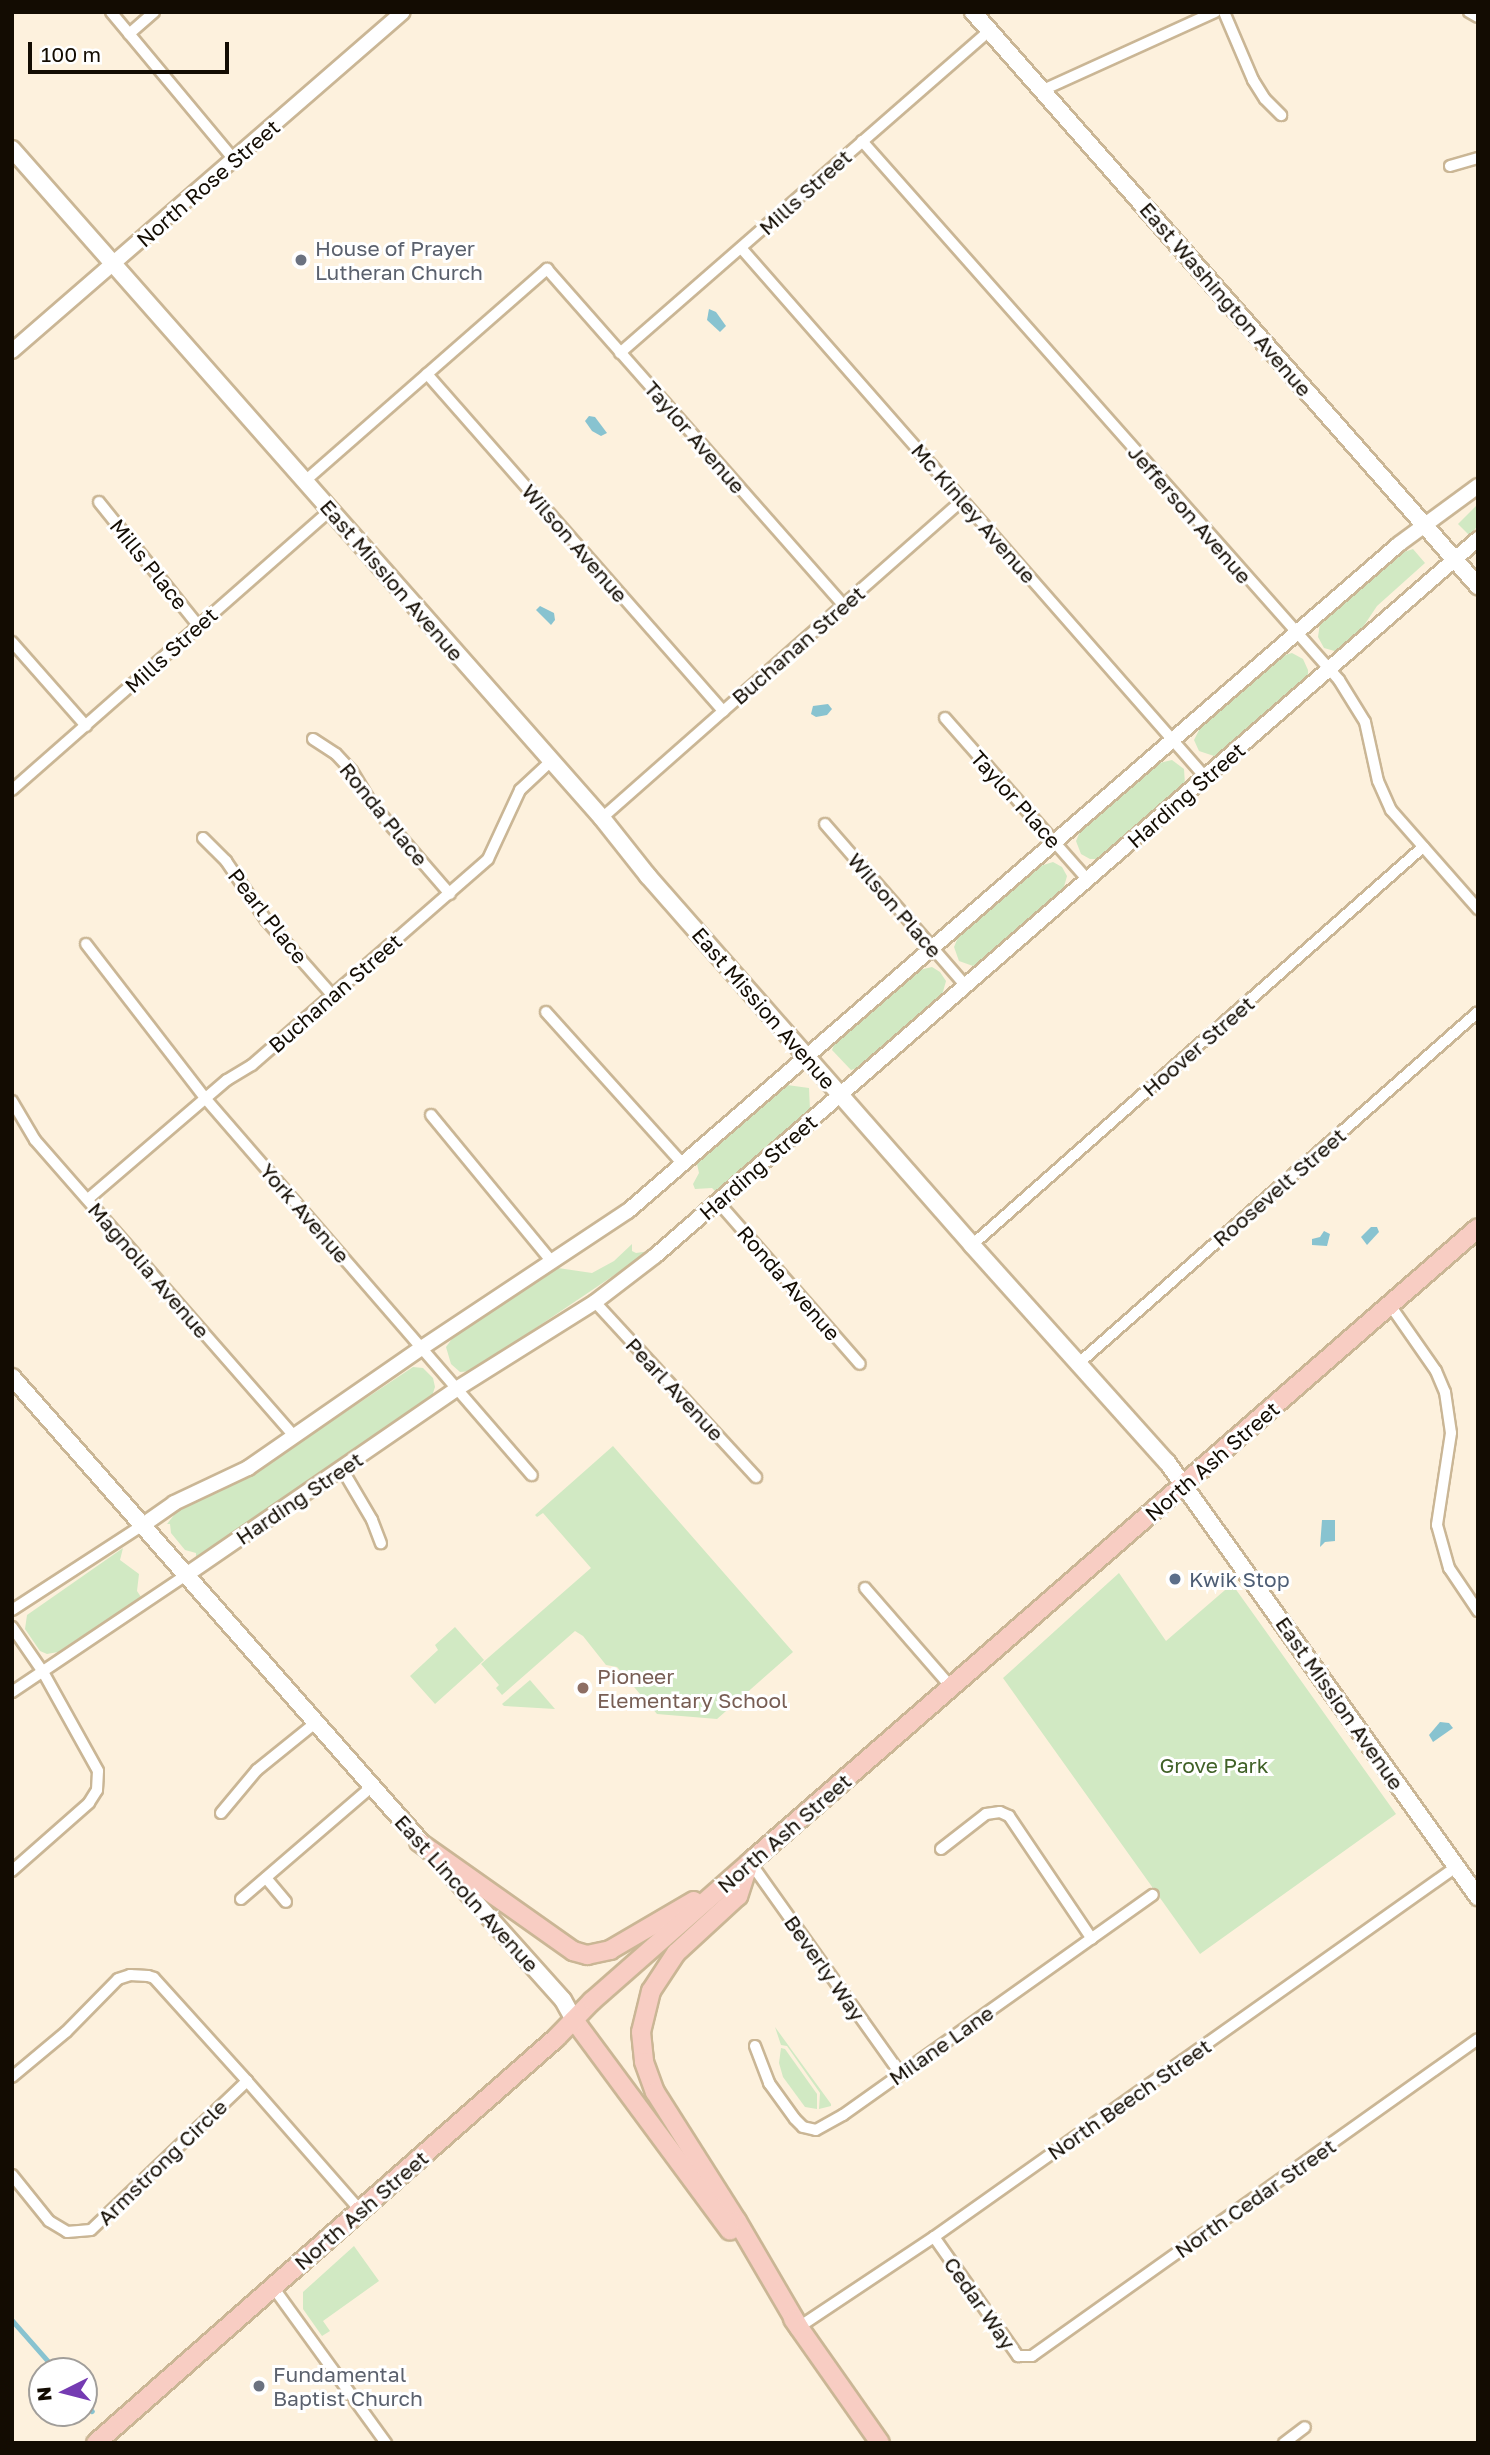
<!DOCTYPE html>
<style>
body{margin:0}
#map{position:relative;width:1490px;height:2455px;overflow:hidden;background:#fdf1dd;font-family:"Golos Text",sans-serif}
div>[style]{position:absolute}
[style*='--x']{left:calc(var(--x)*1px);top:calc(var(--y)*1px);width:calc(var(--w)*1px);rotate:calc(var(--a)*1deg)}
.green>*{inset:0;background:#d1e9c3}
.water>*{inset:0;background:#88c3d0}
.stream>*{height:4.5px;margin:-2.25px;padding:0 2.25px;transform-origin:2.25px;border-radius:2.25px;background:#88c3d0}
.roads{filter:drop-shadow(2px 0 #cab695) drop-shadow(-2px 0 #cab695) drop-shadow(0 2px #cab695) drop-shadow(0 -2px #cab695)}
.minor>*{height:10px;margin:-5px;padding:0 5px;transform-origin:5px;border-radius:5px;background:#fff}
.tertiary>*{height:14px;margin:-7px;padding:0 7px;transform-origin:7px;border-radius:7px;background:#fff}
.secondary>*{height:16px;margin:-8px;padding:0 8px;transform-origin:8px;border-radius:8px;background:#fff}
.primary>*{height:18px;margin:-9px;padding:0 9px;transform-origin:9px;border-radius:9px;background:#f8cdc3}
.dots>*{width:19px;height:19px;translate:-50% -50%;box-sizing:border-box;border:4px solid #fff;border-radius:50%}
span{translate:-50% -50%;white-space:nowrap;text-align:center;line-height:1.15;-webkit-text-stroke:6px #fff;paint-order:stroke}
.street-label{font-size:21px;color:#130c02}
.worship-label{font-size:21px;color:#5b616d}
.left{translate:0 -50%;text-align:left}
.service-label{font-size:21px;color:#4e5e75}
.education-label{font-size:21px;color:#785e54}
.park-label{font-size:21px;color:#406127}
.frame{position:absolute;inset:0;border:14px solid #130c02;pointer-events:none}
.north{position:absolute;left:28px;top:2357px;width:70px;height:70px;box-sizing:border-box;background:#fff;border:2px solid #a19e9a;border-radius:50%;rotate:264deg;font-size:19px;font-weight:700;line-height:28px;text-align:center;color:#130c02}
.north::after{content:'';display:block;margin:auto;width:24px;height:32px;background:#753bb2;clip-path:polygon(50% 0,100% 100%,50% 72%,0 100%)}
.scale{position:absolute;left:28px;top:42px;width:201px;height:32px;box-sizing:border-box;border:4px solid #130c02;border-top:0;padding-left:9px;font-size:21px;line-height:24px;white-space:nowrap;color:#130c02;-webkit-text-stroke:5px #fff;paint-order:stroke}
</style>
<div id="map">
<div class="green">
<i style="clip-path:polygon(1478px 504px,1478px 526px,1469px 535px,1458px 524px)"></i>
<i style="clip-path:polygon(1413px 549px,1425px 563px,1377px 606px,1357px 636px,1338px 652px,1324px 648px,1318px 637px,1320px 623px,1401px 553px)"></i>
<i style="clip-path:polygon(1292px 653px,1303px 659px,1308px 670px,1308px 679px,1217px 757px,1199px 751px,1194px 740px,1202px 724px,1278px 657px)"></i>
<i style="clip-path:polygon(1172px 760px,1184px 769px,1185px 785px,1100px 859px,1090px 859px,1081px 854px,1076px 841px,1082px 827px,1155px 764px)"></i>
<i style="clip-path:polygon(1053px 862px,1062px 867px,1067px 876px,1062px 894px,983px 962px,973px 966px,959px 961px,954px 947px,960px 933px,1037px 867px)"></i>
<i style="clip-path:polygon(932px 967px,940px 972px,946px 981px,941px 999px,861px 1067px,851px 1070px,832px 1050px,835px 1042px,915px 971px)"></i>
<i style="clip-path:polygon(787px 1085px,809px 1088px,810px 1110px,716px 1192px,712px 1188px,695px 1189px,693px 1184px,699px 1173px,697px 1164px)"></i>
<i style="clip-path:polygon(632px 1244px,632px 1251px,636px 1253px,650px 1251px,472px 1371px,460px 1372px,451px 1364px,446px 1347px,454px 1336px,558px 1268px,592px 1273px,614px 1261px)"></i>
<i style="clip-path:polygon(413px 1367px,423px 1368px,433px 1378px,435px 1387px,431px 1399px,206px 1553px,196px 1557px,196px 1553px,185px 1550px,171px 1533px,170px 1524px,167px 1524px,178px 1510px,252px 1474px)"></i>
<i style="clip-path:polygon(613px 1446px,793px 1652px,717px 1719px,657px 1714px,617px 1667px,606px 1665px,583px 1636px,575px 1631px,502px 1695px,496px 1688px,499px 1685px,481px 1664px,591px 1568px,543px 1513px,537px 1517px,535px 1515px)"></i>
<i style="clip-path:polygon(123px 1548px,120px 1560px,139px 1574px,137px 1591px,141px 1597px,58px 1652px,47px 1654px,40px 1651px,25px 1629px,27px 1615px)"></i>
<i style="clip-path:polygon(1119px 1573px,1166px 1641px,1232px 1584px,1396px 1814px,1200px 1954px,1003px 1678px)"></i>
<i style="clip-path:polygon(455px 1627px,484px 1660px,435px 1704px,410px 1676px,438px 1650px,435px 1645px)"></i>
<i style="clip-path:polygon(530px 1680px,555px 1709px,504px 1706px,502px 1704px)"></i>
<i style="clip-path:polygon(775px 2027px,831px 2104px,831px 2106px,819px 2109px,820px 2093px,787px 2046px,781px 2045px)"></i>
<i style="clip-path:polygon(781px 2048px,785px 2049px,817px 2094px,817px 2109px,805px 2107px,783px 2077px,779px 2063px)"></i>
<i style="clip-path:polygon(354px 2246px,379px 2281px,323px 2321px,330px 2331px,322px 2336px,303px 2309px,303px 2292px)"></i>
</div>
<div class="water">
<i style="clip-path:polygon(709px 309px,716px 312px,726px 326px,720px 332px,707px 320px)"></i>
<i style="clip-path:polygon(589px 416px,595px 417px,607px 433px,601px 436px,592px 431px,585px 421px)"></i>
<i style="clip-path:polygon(540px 606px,554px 613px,555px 620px,551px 625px,536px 610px)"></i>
<i style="clip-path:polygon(828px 704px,832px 709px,827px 715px,816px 717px,811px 714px,813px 706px)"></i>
<i style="clip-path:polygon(1371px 1227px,1377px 1227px,1379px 1232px,1367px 1245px,1361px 1237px)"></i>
<i style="clip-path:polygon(1324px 1231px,1330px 1234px,1327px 1246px,1312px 1245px,1312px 1239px,1320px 1237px)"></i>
<i style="clip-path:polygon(1322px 1520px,1335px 1520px,1335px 1541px,1325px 1542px,1320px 1547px)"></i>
<i style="clip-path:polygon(1440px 1722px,1449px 1723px,1453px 1728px,1433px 1742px,1429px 1735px)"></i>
</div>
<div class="stream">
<i style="--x:12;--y:2320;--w:68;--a:48.6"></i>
<i style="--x:84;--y:2402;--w:12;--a:48"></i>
</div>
<div class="roads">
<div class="minor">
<i style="--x:111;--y:12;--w:194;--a:50.2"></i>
<i style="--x:1224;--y:12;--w:74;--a:66.9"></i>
<i style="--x:1253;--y:80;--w:22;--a:58"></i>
<i style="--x:1265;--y:99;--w:23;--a:45"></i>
<i style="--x:1469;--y:12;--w:10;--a:29"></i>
<i style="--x:129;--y:34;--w:33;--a:-41"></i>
<i style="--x:1043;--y:90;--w:189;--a:-24.4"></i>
<i style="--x:862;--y:141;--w:720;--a:48.49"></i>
<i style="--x:1339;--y:680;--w:49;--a:58.2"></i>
<i style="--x:1365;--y:722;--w:60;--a:77.6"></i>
<i style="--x:1378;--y:781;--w:32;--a:66"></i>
<i style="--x:1391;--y:810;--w:132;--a:48.7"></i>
<i style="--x:1450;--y:166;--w:29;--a:-16"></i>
<i style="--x:742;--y:249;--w:704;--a:48.75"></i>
<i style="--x:620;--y:353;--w:490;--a:-41.1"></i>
<i style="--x:427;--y:374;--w:449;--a:48.7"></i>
<i style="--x:305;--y:481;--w:322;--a:-41.2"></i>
<i style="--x:547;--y:269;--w:448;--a:48.6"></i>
<i style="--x:99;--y:502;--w:158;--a:51.2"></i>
<i style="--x:12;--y:642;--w:112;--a:48.6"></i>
<i style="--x:945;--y:718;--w:216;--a:48.6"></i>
<i style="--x:313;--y:739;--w:27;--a:33"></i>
<i style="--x:336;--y:754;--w:23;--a:47"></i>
<i style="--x:352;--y:771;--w:39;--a:59"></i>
<i style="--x:372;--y:804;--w:119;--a:49.1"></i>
<i style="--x:12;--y:790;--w:424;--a:-41.3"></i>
<i style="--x:602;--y:818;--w:481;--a:-41.4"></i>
<i style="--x:825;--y:824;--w:215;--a:49"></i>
<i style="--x:203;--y:838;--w:33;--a:45"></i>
<i style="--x:226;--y:861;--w:71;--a:55.9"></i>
<i style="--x:266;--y:920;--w:101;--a:48.6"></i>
<i style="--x:86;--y:944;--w:195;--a:52.3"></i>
<i style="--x:205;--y:1098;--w:499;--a:49.1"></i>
<i style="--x:546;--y:1012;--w:206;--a:48"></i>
<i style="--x:12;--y:1101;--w:45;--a:59.5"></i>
<i style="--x:35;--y:1140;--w:392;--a:48.8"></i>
<i style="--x:431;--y:1115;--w:190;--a:50.5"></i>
<i style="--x:88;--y:1199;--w:183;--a:-40.6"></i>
<i style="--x:227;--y:1080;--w:29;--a:-31"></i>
<i style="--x:252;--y:1065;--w:313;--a:-41.1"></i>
<i style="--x:488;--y:859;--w:76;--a:-65.1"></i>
<i style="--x:520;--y:790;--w:42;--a:-43.1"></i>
<i style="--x:718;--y:1202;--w:215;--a:48.8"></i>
<i style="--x:972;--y:1245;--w:602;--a:-41.43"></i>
<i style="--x:595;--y:1302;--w:238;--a:47.4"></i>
<i style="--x:1390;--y:1305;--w:80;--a:55.1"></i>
<i style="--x:1436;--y:1371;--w:23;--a:67"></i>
<i style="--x:1445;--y:1392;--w:41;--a:81.7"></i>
<i style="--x:1451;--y:1433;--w:93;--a:98.7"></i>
<i style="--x:1437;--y:1525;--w:45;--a:74.4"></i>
<i style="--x:1449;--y:1568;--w:52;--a:56"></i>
<i style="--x:1079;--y:1363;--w:531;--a:-41.34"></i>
<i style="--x:342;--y:1469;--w:59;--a:59.5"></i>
<i style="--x:372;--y:1520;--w:25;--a:69"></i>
<i style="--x:865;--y:1588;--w:131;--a:49"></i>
<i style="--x:12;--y:1610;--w:156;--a:-33"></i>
<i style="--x:12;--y:1627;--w:55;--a:55.4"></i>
<i style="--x:43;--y:1672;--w:113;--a:60.9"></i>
<i style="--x:98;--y:1771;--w:19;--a:93"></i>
<i style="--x:97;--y:1790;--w:15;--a:122"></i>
<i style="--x:89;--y:1803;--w:103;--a:138.6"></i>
<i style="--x:12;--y:1692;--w:210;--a:-33.9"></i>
<i style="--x:221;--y:1813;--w:56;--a:-50.1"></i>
<i style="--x:257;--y:1770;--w:73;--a:-38.9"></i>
<i style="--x:941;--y:1849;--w:57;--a:-37.9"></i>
<i style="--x:986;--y:1814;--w:14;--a:-8"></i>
<i style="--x:1000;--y:1812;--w:10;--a:24"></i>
<i style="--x:1009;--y:1816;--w:148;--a:56"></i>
<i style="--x:750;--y:1862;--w:259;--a:54.6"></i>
<i style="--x:266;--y:1878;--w:31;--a:50"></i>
<i style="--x:241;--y:1899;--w:172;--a:-40.7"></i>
<i style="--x:755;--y:2046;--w:40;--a:69"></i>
<i style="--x:769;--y:2083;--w:44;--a:54.2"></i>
<i style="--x:795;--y:2119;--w:11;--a:45"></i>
<i style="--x:803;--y:2127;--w:13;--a:13"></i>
<i style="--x:816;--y:2130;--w:31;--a:-29"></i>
<i style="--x:843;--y:2115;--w:380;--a:-35.4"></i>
<i style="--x:12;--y:2077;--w:70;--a:-39.8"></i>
<i style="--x:66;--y:2032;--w:74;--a:-45.5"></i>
<i style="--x:118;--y:1979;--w:13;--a:-18"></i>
<i style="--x:130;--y:1975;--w:18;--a:3"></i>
<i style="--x:148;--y:1976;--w:6;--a:18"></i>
<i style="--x:154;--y:1978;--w:139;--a:47.9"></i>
<i style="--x:247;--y:2081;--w:171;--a:48.8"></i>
<i style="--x:12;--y:2175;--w:59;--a:51.2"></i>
<i style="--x:49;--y:2221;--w:21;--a:31"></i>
<i style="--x:67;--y:2232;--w:24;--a:-5"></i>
<i style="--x:91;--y:2230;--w:216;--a:-43.7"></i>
<i style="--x:934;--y:2237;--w:146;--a:54.8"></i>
<i style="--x:1018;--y:2356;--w:14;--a:0"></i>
<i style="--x:1032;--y:2356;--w:547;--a:-35.4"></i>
<i style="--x:273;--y:2287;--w:193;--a:54.1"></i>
<i style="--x:799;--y:2327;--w:162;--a:-33.7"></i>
<i style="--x:934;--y:2237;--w:640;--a:-35.33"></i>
<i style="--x:1284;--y:2443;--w:26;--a:-37"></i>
</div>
<div class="tertiary">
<i style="--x:12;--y:351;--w:517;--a:-40.93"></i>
<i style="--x:143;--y:1525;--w:38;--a:-35"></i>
<i style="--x:174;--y:1503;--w:82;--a:-25.3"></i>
<i style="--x:248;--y:1468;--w:213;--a:-34.7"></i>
<i style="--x:423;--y:1347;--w:246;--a:-33.6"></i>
<i style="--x:628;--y:1211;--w:1019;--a:-40.86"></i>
<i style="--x:1399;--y:544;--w:98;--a:-36.3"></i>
<i style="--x:186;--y:1575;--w:330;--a:-34.5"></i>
<i style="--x:458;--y:1388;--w:162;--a:-32.1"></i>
<i style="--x:595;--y:1302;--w:76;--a:-37.5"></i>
<i style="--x:655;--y:1256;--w:1092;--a:-41.06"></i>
</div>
<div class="secondary">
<i style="--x:973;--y:12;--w:765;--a:48.66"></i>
<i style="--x:12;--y:149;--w:892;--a:48.59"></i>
<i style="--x:602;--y:818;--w:74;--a:51.6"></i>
<i style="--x:648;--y:876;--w:491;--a:48.7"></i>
<i style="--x:972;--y:1245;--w:292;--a:48.1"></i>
<i style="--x:1167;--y:1462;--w:535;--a:54.44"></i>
<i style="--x:12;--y:1377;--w:631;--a:48.66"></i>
<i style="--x:444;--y:1867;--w:178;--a:48.2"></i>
<i style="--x:563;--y:2000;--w:23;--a:61"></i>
</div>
<div class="primary">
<i style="--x:419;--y:1842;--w:189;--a:35.3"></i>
<i style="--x:573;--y:1951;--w:15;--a:16"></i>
<i style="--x:587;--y:1955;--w:24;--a:-12"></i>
<i style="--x:610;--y:1950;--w:97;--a:-30.3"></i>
<i style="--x:749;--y:1863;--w:35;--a:108"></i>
<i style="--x:738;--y:1896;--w:84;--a:137.4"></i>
<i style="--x:676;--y:1953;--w:45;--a:123.3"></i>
<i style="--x:651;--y:1991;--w:42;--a:103.7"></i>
<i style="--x:641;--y:2032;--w:30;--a:84"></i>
<i style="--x:644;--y:2062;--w:32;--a:70"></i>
<i style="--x:655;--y:2092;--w:153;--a:57.6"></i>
<i style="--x:737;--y:2221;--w:123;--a:59.7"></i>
<i style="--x:574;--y:2020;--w:262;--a:53.5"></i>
<i style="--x:793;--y:2319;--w:151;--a:54.9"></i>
<i style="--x:96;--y:2443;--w:613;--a:-41.36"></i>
<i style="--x:556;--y:2038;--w:52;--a:-45.8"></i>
<i style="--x:592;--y:2001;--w:210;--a:-41.3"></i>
<i style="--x:750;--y:1862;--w:965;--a:-41.05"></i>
</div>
</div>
<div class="dots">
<i style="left:301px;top:260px;background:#6b7280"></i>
<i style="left:1175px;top:1579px;background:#5c6f8a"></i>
<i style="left:583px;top:1688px;background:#8d6e63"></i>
<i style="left:259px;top:2386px;background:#6b7280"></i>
</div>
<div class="street-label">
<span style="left:208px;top:183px;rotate:-41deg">North Rose Street</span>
<span style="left:805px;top:192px;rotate:-42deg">Mills Street</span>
<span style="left:1226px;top:299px;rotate:49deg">East Washington Avenue</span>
<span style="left:695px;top:437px;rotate:49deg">Taylor Avenue</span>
<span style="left:974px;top:513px;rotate:49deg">Mc Kinley Avenue</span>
<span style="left:1190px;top:514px;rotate:49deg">Jefferson Avenue</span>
<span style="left:575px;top:543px;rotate:49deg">Wilson Avenue</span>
<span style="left:149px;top:564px;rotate:51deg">Mills Place</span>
<span style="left:392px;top:580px;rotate:49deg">East Mission Avenue</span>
<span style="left:798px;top:645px;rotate:-41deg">Buchanan Street</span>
<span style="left:171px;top:650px;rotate:-42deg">Mills Street</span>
<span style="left:1186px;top:795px;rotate:-41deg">Harding Street</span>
<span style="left:1016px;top:799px;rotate:48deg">Taylor Place</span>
<span style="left:384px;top:814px;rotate:51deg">Ronda Place</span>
<span style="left:895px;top:905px;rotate:49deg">Wilson Place</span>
<span style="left:268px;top:916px;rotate:52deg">Pearl Place</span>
<span style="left:335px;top:993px;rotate:-41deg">Buchanan Street</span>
<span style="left:764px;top:1008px;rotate:49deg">East Mission Avenue</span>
<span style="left:1198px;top:1046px;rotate:-41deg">Hoover Street</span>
<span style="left:758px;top:1167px;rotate:-41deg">Harding Street</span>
<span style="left:1279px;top:1187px;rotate:-41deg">Roosevelt Street</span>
<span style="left:305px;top:1213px;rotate:49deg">York Avenue</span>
<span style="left:149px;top:1270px;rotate:49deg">Magnolia Avenue</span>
<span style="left:789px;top:1283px;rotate:49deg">Ronda Avenue</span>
<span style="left:675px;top:1389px;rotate:47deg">Pearl Avenue</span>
<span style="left:1212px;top:1461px;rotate:-41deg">North Ash Street</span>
<span style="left:299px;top:1498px;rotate:-34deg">Harding Street</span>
<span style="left:1340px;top:1703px;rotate:55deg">East Mission Avenue</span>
<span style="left:784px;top:1833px;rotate:-41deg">North Ash Street</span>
<span style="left:467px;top:1893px;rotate:48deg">East Lincoln Avenue</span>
<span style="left:825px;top:1968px;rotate:55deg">Beverly Way</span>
<span style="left:941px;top:2045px;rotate:-35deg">Milane Lane</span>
<span style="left:1129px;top:2099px;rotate:-35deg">North Beech Street</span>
<span style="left:162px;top:2162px;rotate:-44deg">Armstrong Circle</span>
<span style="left:1255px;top:2198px;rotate:-35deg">North Cedar Street</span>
<span style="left:361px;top:2210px;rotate:-41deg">North Ash Street</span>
<span style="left:980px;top:2303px;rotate:55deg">Cedar Way</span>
</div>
<div class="worship-label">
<span class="left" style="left:315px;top:260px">House of Prayer<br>Lutheran Church</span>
<span class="left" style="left:273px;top:2386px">Fundamental<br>Baptist Church</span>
</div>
<div class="service-label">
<span class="left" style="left:1189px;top:1579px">Kwik Stop</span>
</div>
<div class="education-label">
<span class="left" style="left:597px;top:1688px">Pioneer<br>Elementary School</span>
</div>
<div class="park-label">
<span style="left:1214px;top:1765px">Grove Park</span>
</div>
<div class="frame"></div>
<div class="north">N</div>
<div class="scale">100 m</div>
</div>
